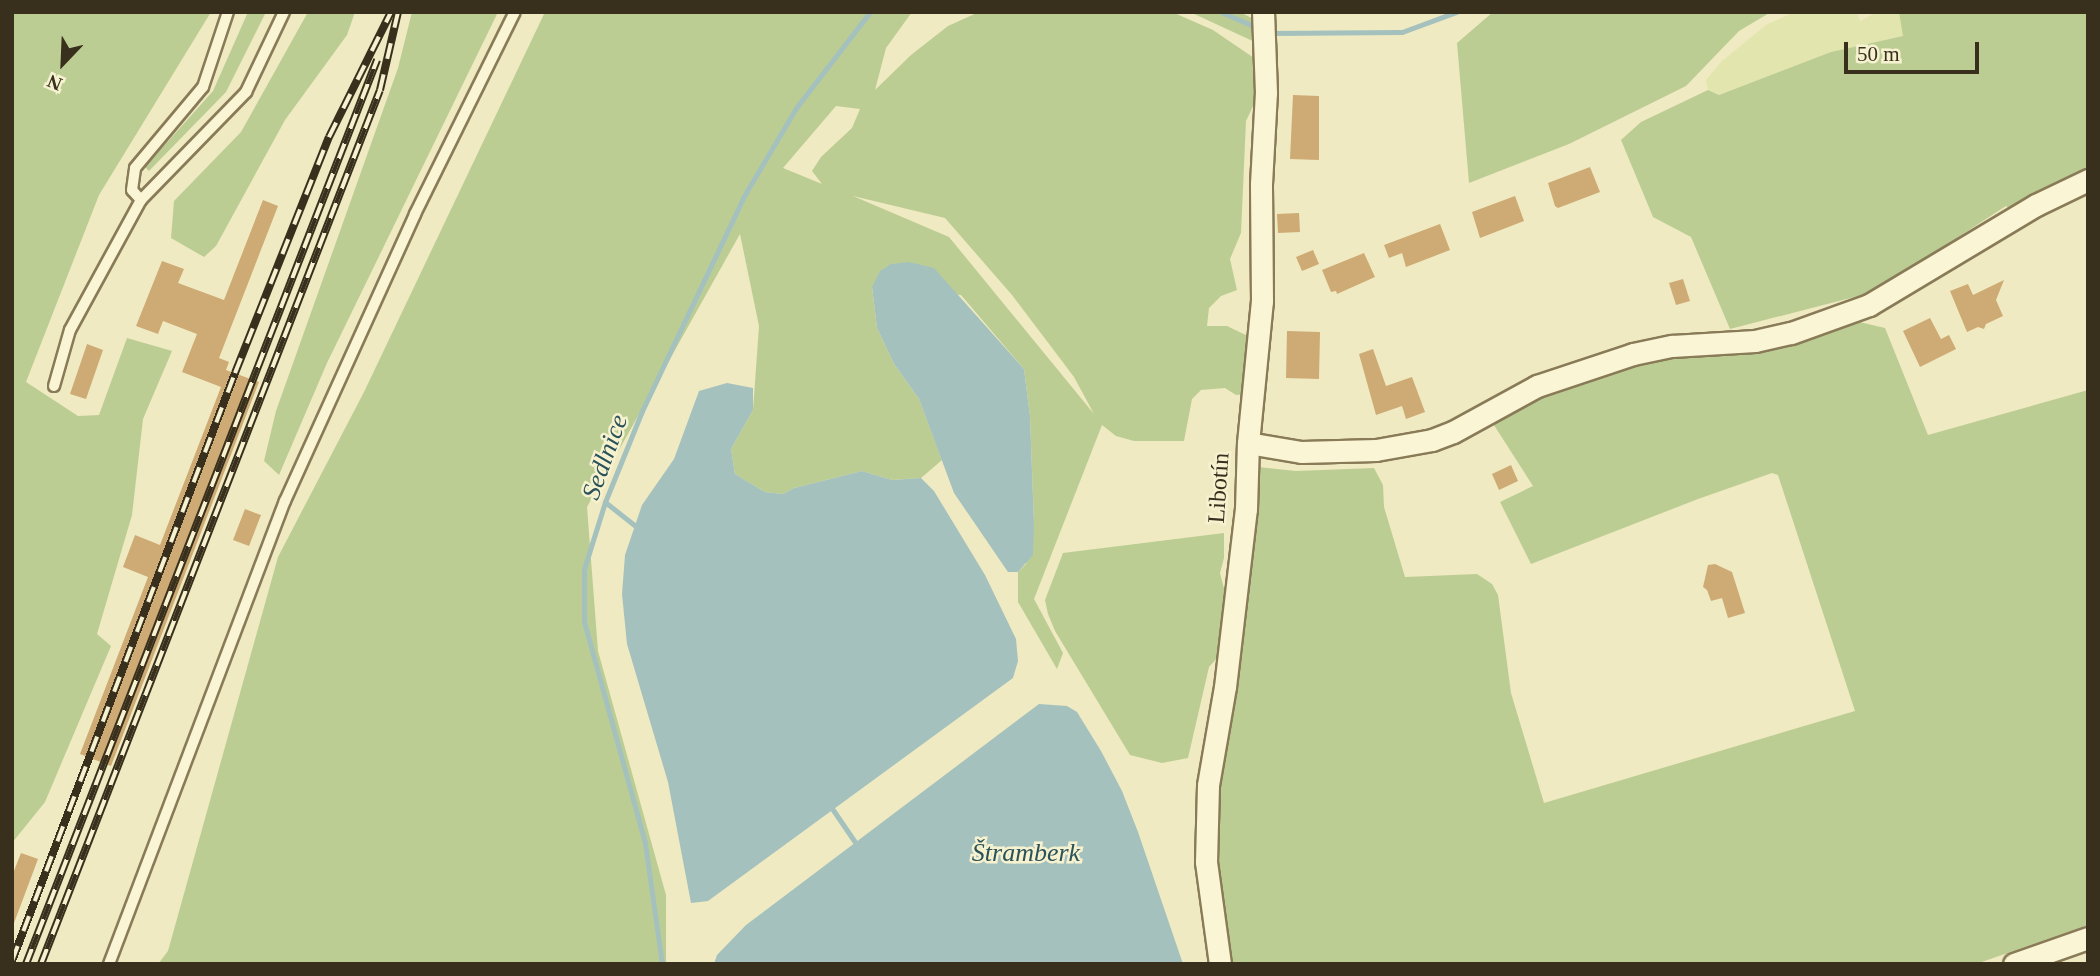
<!DOCTYPE html>
<meta charset="utf-8">
<style>
body{margin:0}
#map{position:relative;width:2100px;height:976px;overflow:hidden;background:#efeac1;font-family:Georgia,serif}
div>[style]{position:absolute}
[style*='--x']{left:calc(var(--x)*1px);top:calc(var(--y)*1px);width:calc(var(--w)*1px);rotate:calc(var(--a)*1deg)}
.farmland>*{inset:0;background:#e3e5ae}
.green>*{inset:0;background:#bccd94}
.water>*{inset:0;background:#a4c1be}
.stream>*{height:5px;margin:-2.5px;padding:0 2.5px;transform-origin:2.5px;border-radius:2.5px;background:#a4c1be}
.building>*{inset:0;background:#ceab75}
.roads{filter:drop-shadow(2px 0 #897b58) drop-shadow(-2px 0 #897b58) drop-shadow(0 2px #897b58) drop-shadow(0 -2px #897b58)}
.lane>*{height:10px;margin:-5px;padding:0 5px;transform-origin:5px;border-radius:5px;background:#faf5d4}
.street>*{height:21px;margin:-10.5px;padding:0 10.5px;transform-origin:10.5px;border-radius:10.5px;background:#faf5d4}
.rail>*{height:8px;margin-top:-4px;transform-origin:0;background:repeating-linear-gradient(90deg,#f6f2d0 0 16px,#382f1d 0 32px);box-sizing:border-box;border-block:2px solid #382f1d}
span{translate:-50% -50%;white-space:nowrap;text-align:center;line-height:1.15;-webkit-text-stroke:5px #f6f2d0;paint-order:stroke}
.street-label{font-size:24px;color:#382f1d}
.water-label{font-size:26px;color:#2b5258;font-style:italic}
.frame{position:absolute;inset:0;border:14px solid #382f1d;pointer-events:none}
.north{position:absolute;left:28px;top:28px;width:70px;height:70px;-webkit-text-stroke:5px #f6f2d0;paint-order:stroke;rotate:203deg;font-size:19px;font-weight:700;line-height:28px;text-align:center;color:#382f1d}
.north::after{content:'';display:block;margin:auto;width:24px;height:32px;background:#382f1d;clip-path:polygon(50% 0,100% 100%,50% 72%,0 100%)}
.scale{position:absolute;left:1844px;top:42px;width:135px;height:32px;box-sizing:border-box;border:4px solid #382f1d;border-top:0;padding-left:9px;font-size:21px;line-height:24px;white-space:nowrap;color:#382f1d;-webkit-text-stroke:5px #f6f2d0;paint-order:stroke}
</style>
<div id="map">
<div class="farmland">
<i style="clip-path:polygon(1794px 12px,1857px 12px,1860px 21px,1877px 12px,1899px 12px,1904px 36px,1831px 52px,1719px 95px,1708px 90px,1706px 80px,1722px 61px,1766px 25px)"></i>
</div>
<div class="green">
<i style="clip-path:polygon(12px 12px,211px 12px,99px 195px,26px 382px,78px 416px,99px 415px,127px 338px,172px 351px,143px 419px,132px 515px,97px 634px,111px 646px,45px 802px,12px 843px)"></i>
<i style="clip-path:polygon(248px 12px,266px 12px,226px 92px,149px 171px,145px 167px,213px 91px)"></i>
<i style="clip-path:polygon(308px 12px,355px 12px,347px 35px,285px 120px,216px 246px,204px 257px,171px 238px,174px 201px,241px 132px)"></i>
<i style="clip-path:polygon(412px 12px,498px 12px,327px 363px,279px 475px,264px 461px,276px 411px,398px 68px)"></i>
<i style="clip-path:polygon(evenodd,545px 12px,912px 12px,886px 48px,875px 90px,911px 55px,948px 26px,979px 12px,1172px 12px,1213px 30px,1254px 58px,1255px 102px,1246px 121px,1241px 233px,1230px 259px,1237px 290px,1221px 296px,1209px 308px,1207px 326px,1227px 326px,1250px 337px,1245px 394px,1236px 395px,1225px 388px,1201px 390px,1192px 399px,1184px 441px,1134px 441px,1116px 436px,1102px 425px,1034px 599px,1063px 653px,1057px 669px,1018px 602px,1018px 572px,1026px 564px,1034px 524px,1030px 416px,1024px 369px,961px 295px,872px 287px,877px 328px,894px 364px,919px 399px,942px 460px,921px 478px,892px 480px,862px 471px,794px 488px,783px 494px,765px 492px,735px 474px,731px 449px,753px 410px,759px 326px,740px 234px,587px 507px,598px 651px,666px 895px,666px 964px,158px 964px,168px 951px,278px 557px,364px 392px,545px 12px,836px 106px,860px 109px,852px 128px,821px 157px,812px 171px,822px 184px,783px 168px,836px 106px,545px 12px,853px 196px,945px 218px,1012px 295px,1074px 377px,1094px 414px,949px 237px,853px 196px)"></i>
<i style="clip-path:polygon(1190px 12px,1240px 12px,1257px 21px,1259px 44px)"></i>
<i style="clip-path:polygon(1493px 12px,1771px 12px,1739px 31px,1686px 86px,1569px 144px,1469px 183px,1457px 43px)"></i>
<i style="clip-path:polygon(1899px 12px,2088px 12px,2088px 174px,2012px 211px,2006px 206px,1909px 269px,1862px 295px,1730px 329px,1691px 237px,1653px 217px,1621px 140px,1641px 122px,1708px 90px,1719px 95px,1831px 52px,1903px 36px)"></i>
<i style="clip-path:polygon(1855px 321px,1885px 328px,1928px 435px,2088px 390px,2088px 925px,1976px 964px,1228px 964px,1217px 882px,1215px 814px,1258px 467px,1296px 471px,1374px 468px,1383px 485px,1384px 507px,1405px 577px,1477px 574px,1492px 584px,1498px 595px,1511px 693px,1544px 803px,1855px 711px,1778px 475px,1772px 473px,1698px 499px,1531px 564px,1500px 502px,1533px 486px,1492px 422px,1547px 395px,1621px 367px,1664px 356px,1808px 336px)"></i>
<i style="clip-path:polygon(1224px 533px,1224px 558px,1220px 573px,1229px 608px,1218px 657px,1209px 667px,1188px 758px,1162px 763px,1130px 755px,1055px 631px,1048px 614px,1045px 600px,1063px 553px)"></i>
</div>
<div class="water">
<i style="clip-path:polygon(909px 262px,934px 268px,1024px 369px,1030px 416px,1034px 524px,1033px 555px,1018px 572px,1008px 572px,954px 493px,919px 399px,894px 364px,877px 328px,872px 287px,880px 271px,891px 264px)"></i>
<i style="clip-path:polygon(727px 383px,753px 388px,753px 410px,731px 449px,735px 474px,765px 492px,783px 494px,794px 488px,862px 471px,892px 480px,921px 478px,934px 491px,985px 575px,1016px 639px,1018px 661px,1013px 678px,708px 901px,691px 903px,668px 782px,627px 644px,622px 594px,625px 555px,642px 505px,674px 459px,699px 391px)"></i>
<i style="clip-path:polygon(1039px 704px,1067px 706px,1077px 712px,1101px 751px,1122px 791px,1138px 832px,1183px 964px,714px 964px,717px 955px,746px 925px)"></i>
</div>
<div class="stream">
<i style="--x:1221;--y:12;--w:40;--a:23.4"></i>
<i style="--x:1270;--y:33;--w:132;--a:-0.4"></i>
<i style="--x:1402;--y:32;--w:58;--a:-20.3"></i>
<i style="--x:605;--y:502;--w:42;--a:38.2"></i>
<i style="--x:829;--y:804;--w:53;--a:55.7"></i>
<i style="--x:662;--y:964;--w:122;--a:-98"></i>
<i style="--x:645;--y:843;--w:229;--a:-105.4"></i>
<i style="--x:584;--y:622;--w:53;--a:-90"></i>
<i style="--x:584;--y:569;--w:70;--a:-72.6"></i>
<i style="--x:605;--y:502;--w:98;--a:-67.9"></i>
<i style="--x:642;--y:411;--w:238;--a:-64.6"></i>
<i style="--x:744;--y:196;--w:102;--a:-59.4"></i>
<i style="--x:796;--y:108;--w:121;--a:-52.4"></i>
</div>
<div class="building">
<i style="clip-path:polygon(1293px 95px,1319px 96px,1319px 160px,1290px 159px)"></i>
<i style="clip-path:polygon(1590px 167px,1600px 192px,1558px 208px,1555px 206px,1548px 183px)"></i>
<i style="clip-path:polygon(1515px 196px,1524px 221px,1480px 238px,1472px 212px)"></i>
<i style="clip-path:polygon(263px 200px,278px 206px,219px 358px,229px 362px,226px 370px,259px 382px,111px 766px,80px 754px,148px 577px,123px 567px,135px 535px,160px 545px,221px 387px,182px 372px,197px 334px,163px 321px,158px 334px,136px 326px,162px 261px,184px 269px,178px 283px,224px 300px)"></i>
<i style="clip-path:polygon(1299px 213px,1300px 232px,1278px 233px,1277px 214px)"></i>
<i style="clip-path:polygon(1440px 224px,1450px 250px,1406px 267px,1402px 253px,1389px 258px,1384px 245px)"></i>
<i style="clip-path:polygon(1313px 250px,1319px 264px,1302px 271px,1296px 257px)"></i>
<i style="clip-path:polygon(1364px 253px,1375px 277px,1337px 294px,1336px 291px,1331px 292px,1322px 270px)"></i>
<i style="clip-path:polygon(1683px 279px,1690px 301px,1676px 305px,1669px 283px)"></i>
<i style="clip-path:polygon(2004px 280px,1996px 300px,2003px 316px,1986px 324px,1984px 329px,1978px 327px,1967px 332px,1950px 291px,1968px 284px,1973px 295px)"></i>
<i style="clip-path:polygon(1930px 318px,1941px 339px,1949px 335px,1956px 349px,1920px 367px,1903px 331px)"></i>
<i style="clip-path:polygon(1287px 331px,1320px 332px,1319px 379px,1286px 378px)"></i>
<i style="clip-path:polygon(87px 344px,103px 350px,86px 399px,70px 394px)"></i>
<i style="clip-path:polygon(1373px 349px,1386px 386px,1412px 377px,1425px 412px,1406px 419px,1402px 406px,1376px 415px,1359px 354px)"></i>
<i style="clip-path:polygon(1511px 465px,1518px 481px,1499px 490px,1492px 474px)"></i>
<i style="clip-path:polygon(245px 509px,261px 515px,249px 546px,233px 540px)"></i>
<i style="clip-path:polygon(1715px 564px,1732px 572px,1745px 613px,1728px 618px,1722px 598px,1711px 601px,1707px 590px,1703px 587px,1708px 565px)"></i>
<i style="clip-path:polygon(21px 853px,38px 859px,14px 923px,12px 876px)"></i>
</div>
<div class="roads">
<div class="lane">
<i style="--x:141;--y:200;--w:13;--a:-132"></i>
<i style="--x:132;--y:190;--w:22;--a:-82"></i>
<i style="--x:135;--y:168;--w:106;--a:-50"></i>
<i style="--x:203;--y:87;--w:79;--a:-71.6"></i>
<i style="--x:54;--y:386;--w:58;--a:-74.1"></i>
<i style="--x:70;--y:330;--w:148;--a:-61.4"></i>
<i style="--x:141;--y:200;--w:151;--a:-45.8"></i>
<i style="--x:246;--y:92;--w:89;--a:-64.6"></i>
<i style="--x:109;--y:964;--w:495;--a:-69.2"></i>
<i style="--x:285;--y:501;--w:315;--a:-65.6"></i>
<i style="--x:415;--y:214;--w:225;--a:-63.7"></i>
</div>
<div class="street">
<i style="--x:1248;--y:443;--w:54;--a:9.6"></i>
<i style="--x:1301;--y:452;--w:75;--a:-1.5"></i>
<i style="--x:1376;--y:450;--w:57;--a:-10.1"></i>
<i style="--x:1432;--y:440;--w:22;--a:-21"></i>
<i style="--x:1453;--y:432;--w:96;--a:-28.7"></i>
<i style="--x:1537;--y:386;--w:101;--a:-18.4"></i>
<i style="--x:1633;--y:354;--w:40;--a:-12"></i>
<i style="--x:1672;--y:346;--w:83;--a:-3.4"></i>
<i style="--x:1755;--y:341;--w:37;--a:-13"></i>
<i style="--x:1791;--y:333;--w:83;--a:-19.7"></i>
<i style="--x:1869;--y:305;--w:195;--a:-30.9"></i>
<i style="--x:2036;--y:205;--w:58;--a:-25.7"></i>
<i style="--x:1220;--y:964;--w:103;--a:-97.8"></i>
<i style="--x:1206;--y:862;--w:77;--a:-88.5"></i>
<i style="--x:1208;--y:785;--w:99;--a:-80.2"></i>
<i style="--x:1225;--y:687;--w:179;--a:-83.3"></i>
<i style="--x:1246;--y:509;--w:66;--a:-88.3"></i>
<i style="--x:1248;--y:443;--w:143;--a:-84.4"></i>
<i style="--x:1262;--y:301;--w:117;--a:-90.5"></i>
<i style="--x:1261;--y:184;--w:91;--a:-86.9"></i>
<i style="--x:1266;--y:93;--w:81;--a:-92.1"></i>
<i style="--x:2014;--y:964;--w:78;--a:-19.4"></i>
</div>
</div>
<div class="rail">
<i style="--x:12;--y:961;--w:629;--a:-69.23"></i>
<i style="--x:235;--y:373;--w:254;--a:-68.3"></i>
<i style="--x:329;--y:137;--w:140;--a:-63.6"></i>
<i style="--x:26;--y:964;--w:970;--a:-68.78"></i>
<i style="--x:41;--y:964;--w:937;--a:-68.8"></i>
<i style="--x:380;--y:90;--w:80;--a:-77"></i>
</div>
<div class="street-label">
<span style="left:1219px;top:488px;rotate:-86deg">Libotín</span>
</div>
<div class="water-label">
<span style="left:605px;top:457px;rotate:-70deg">Sedlnice</span>
<span style="left:1026px;top:853px">Štramberk</span>
</div>
<div class="frame"></div>
<div class="north">N</div>
<div class="scale">50 m</div>
</div>
